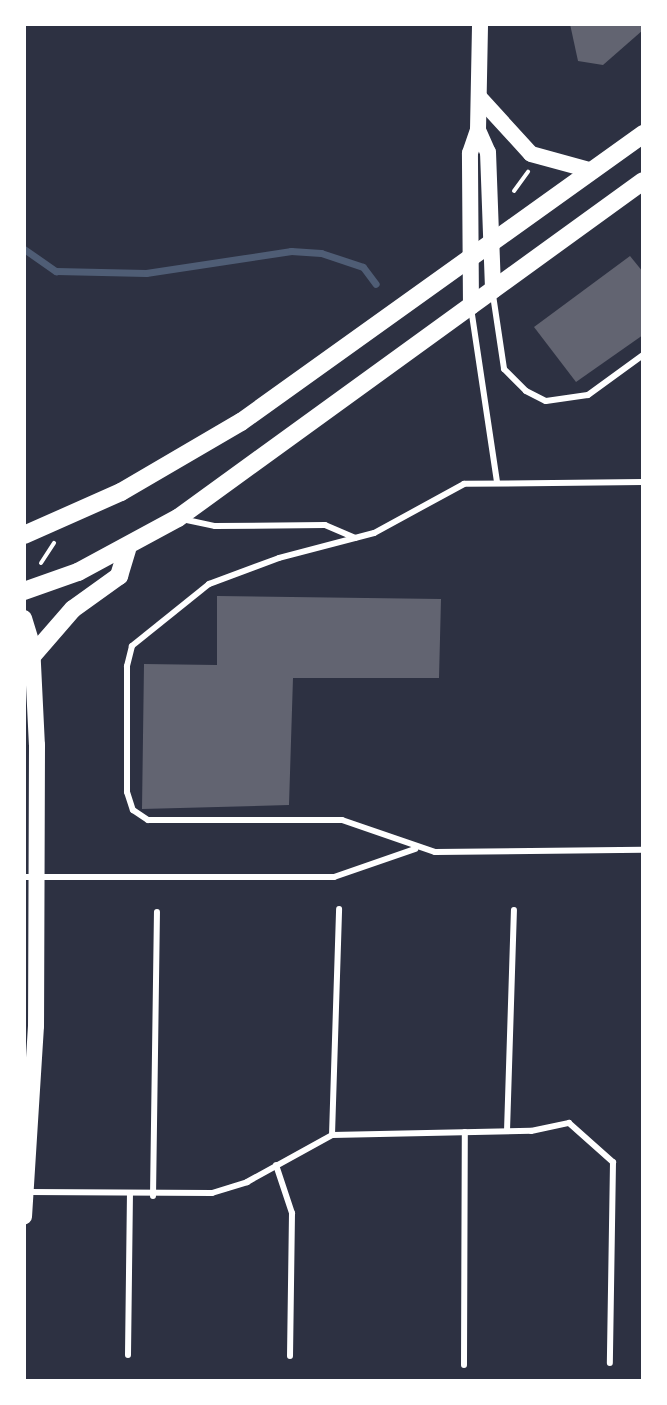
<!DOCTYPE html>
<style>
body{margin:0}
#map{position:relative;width:667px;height:1405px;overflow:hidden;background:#2d3142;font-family:Jost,sans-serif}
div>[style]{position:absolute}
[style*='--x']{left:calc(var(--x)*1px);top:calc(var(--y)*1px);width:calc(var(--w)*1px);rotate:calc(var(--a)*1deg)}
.stream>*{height:7px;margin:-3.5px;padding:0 3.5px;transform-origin:3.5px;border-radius:3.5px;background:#4f5d75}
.building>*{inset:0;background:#626471}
.path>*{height:4px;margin:-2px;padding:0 2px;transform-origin:2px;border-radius:2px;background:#fff}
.service>*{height:6px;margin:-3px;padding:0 3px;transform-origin:3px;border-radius:3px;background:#fff}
.secondary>*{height:16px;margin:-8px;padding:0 8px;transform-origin:8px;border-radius:8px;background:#fff}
.primary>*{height:18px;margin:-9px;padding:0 9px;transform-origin:9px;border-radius:9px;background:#fff}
span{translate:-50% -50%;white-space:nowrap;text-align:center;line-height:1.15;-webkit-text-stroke:7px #fff;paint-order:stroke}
.frame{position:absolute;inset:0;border:26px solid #fff;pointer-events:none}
</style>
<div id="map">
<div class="stream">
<i style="--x:24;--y:249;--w:39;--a:35"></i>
<i style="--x:56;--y:271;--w:90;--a:1.3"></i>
<i style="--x:146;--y:273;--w:147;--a:-8.6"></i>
<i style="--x:291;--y:251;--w:30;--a:4"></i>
<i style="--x:321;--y:253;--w:44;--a:18.4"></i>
<i style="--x:363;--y:267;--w:21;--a:53"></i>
</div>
<div class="building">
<i style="clip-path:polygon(570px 24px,643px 24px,643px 30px,603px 65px,578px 61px)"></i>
<i style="clip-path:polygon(630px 256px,643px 272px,643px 335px,576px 382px,534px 327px)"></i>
<i style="clip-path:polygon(217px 596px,441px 599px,439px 678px,293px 678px,289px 805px,142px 809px,144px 664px,217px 665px)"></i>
</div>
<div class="path">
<i style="--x:514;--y:191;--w:24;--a:-54"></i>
<i style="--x:41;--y:563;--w:24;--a:-57"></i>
</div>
<div class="service">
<i style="--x:493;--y:295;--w:75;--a:81.5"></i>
<i style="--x:504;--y:369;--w:31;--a:45"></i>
<i style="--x:526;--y:391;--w:22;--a:27"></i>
<i style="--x:546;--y:401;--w:42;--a:-8.1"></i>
<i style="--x:588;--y:395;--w:68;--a:-36"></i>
<i style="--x:471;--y:308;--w:176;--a:81.5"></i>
<i style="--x:643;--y:482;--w:179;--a:179.4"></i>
<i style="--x:464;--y:484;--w:102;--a:151.4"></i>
<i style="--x:374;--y:533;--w:98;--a:165.3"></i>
<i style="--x:279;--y:558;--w:75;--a:159.6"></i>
<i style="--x:209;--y:584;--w:99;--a:141.2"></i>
<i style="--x:132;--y:646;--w:21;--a:104"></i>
<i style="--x:127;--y:666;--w:126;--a:90"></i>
<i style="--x:127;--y:792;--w:19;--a:72"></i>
<i style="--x:133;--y:810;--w:18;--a:34"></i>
<i style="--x:148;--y:820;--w:194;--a:0"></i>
<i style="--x:342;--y:820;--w:98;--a:19"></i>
<i style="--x:435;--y:852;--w:208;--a:-0.6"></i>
<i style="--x:182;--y:519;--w:34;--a:12"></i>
<i style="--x:215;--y:526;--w:110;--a:-0.5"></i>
<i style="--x:325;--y:525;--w:33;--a:23"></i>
<i style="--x:24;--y:877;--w:310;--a:0"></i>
<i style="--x:334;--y:877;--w:86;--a:-19.1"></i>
<i style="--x:507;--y:1131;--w:221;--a:-88.2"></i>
<i style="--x:332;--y:1135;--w:226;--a:-88.2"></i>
<i style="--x:276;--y:1165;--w:51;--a:71.6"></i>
<i style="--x:292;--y:1213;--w:143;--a:90.8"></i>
<i style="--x:29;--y:1192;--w:183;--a:0.3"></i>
<i style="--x:212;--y:1193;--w:37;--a:-17"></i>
<i style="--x:247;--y:1182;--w:97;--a:-28.9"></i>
<i style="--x:332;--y:1135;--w:199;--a:-1.2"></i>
<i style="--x:531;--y:1131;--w:39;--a:-12"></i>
<i style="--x:569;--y:1123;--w:59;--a:41.6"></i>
<i style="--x:613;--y:1162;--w:201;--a:90.9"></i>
<i style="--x:153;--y:1196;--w:284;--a:-89.2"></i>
<i style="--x:128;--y:1355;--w:160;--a:-89.3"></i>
<i style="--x:464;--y:1365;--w:233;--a:-89.8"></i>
</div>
<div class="secondary">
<i style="--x:479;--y:97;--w:77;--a:47.6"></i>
<i style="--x:531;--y:154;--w:64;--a:15.3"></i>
<i style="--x:478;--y:130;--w:24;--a:66"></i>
<i style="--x:488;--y:152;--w:139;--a:87.9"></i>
<i style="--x:471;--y:307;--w:154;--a:-90.4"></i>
<i style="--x:470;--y:153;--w:24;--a:-71"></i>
<i style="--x:478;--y:130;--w:106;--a:-88.9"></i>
<i style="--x:24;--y:618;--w:27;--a:73"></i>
<i style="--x:32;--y:644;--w:101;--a:87.2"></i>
<i style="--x:37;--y:745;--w:281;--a:90.2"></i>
<i style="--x:36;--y:1026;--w:191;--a:93.6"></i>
</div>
<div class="primary">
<i style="--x:24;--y:535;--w:106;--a:-23.9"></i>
<i style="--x:121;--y:492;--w:139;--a:-30.3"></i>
<i style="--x:241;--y:422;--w:495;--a:-35.6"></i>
<i style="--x:24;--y:591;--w:57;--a:-19.4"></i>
<i style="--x:78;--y:572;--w:114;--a:-28.4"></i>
<i style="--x:178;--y:518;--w:574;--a:-35.93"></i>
<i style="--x:33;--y:655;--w:61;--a:-49"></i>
<i style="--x:73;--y:609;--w:57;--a:-35.7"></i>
<i style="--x:119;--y:576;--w:28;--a:-73"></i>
</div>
<div class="frame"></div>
</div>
